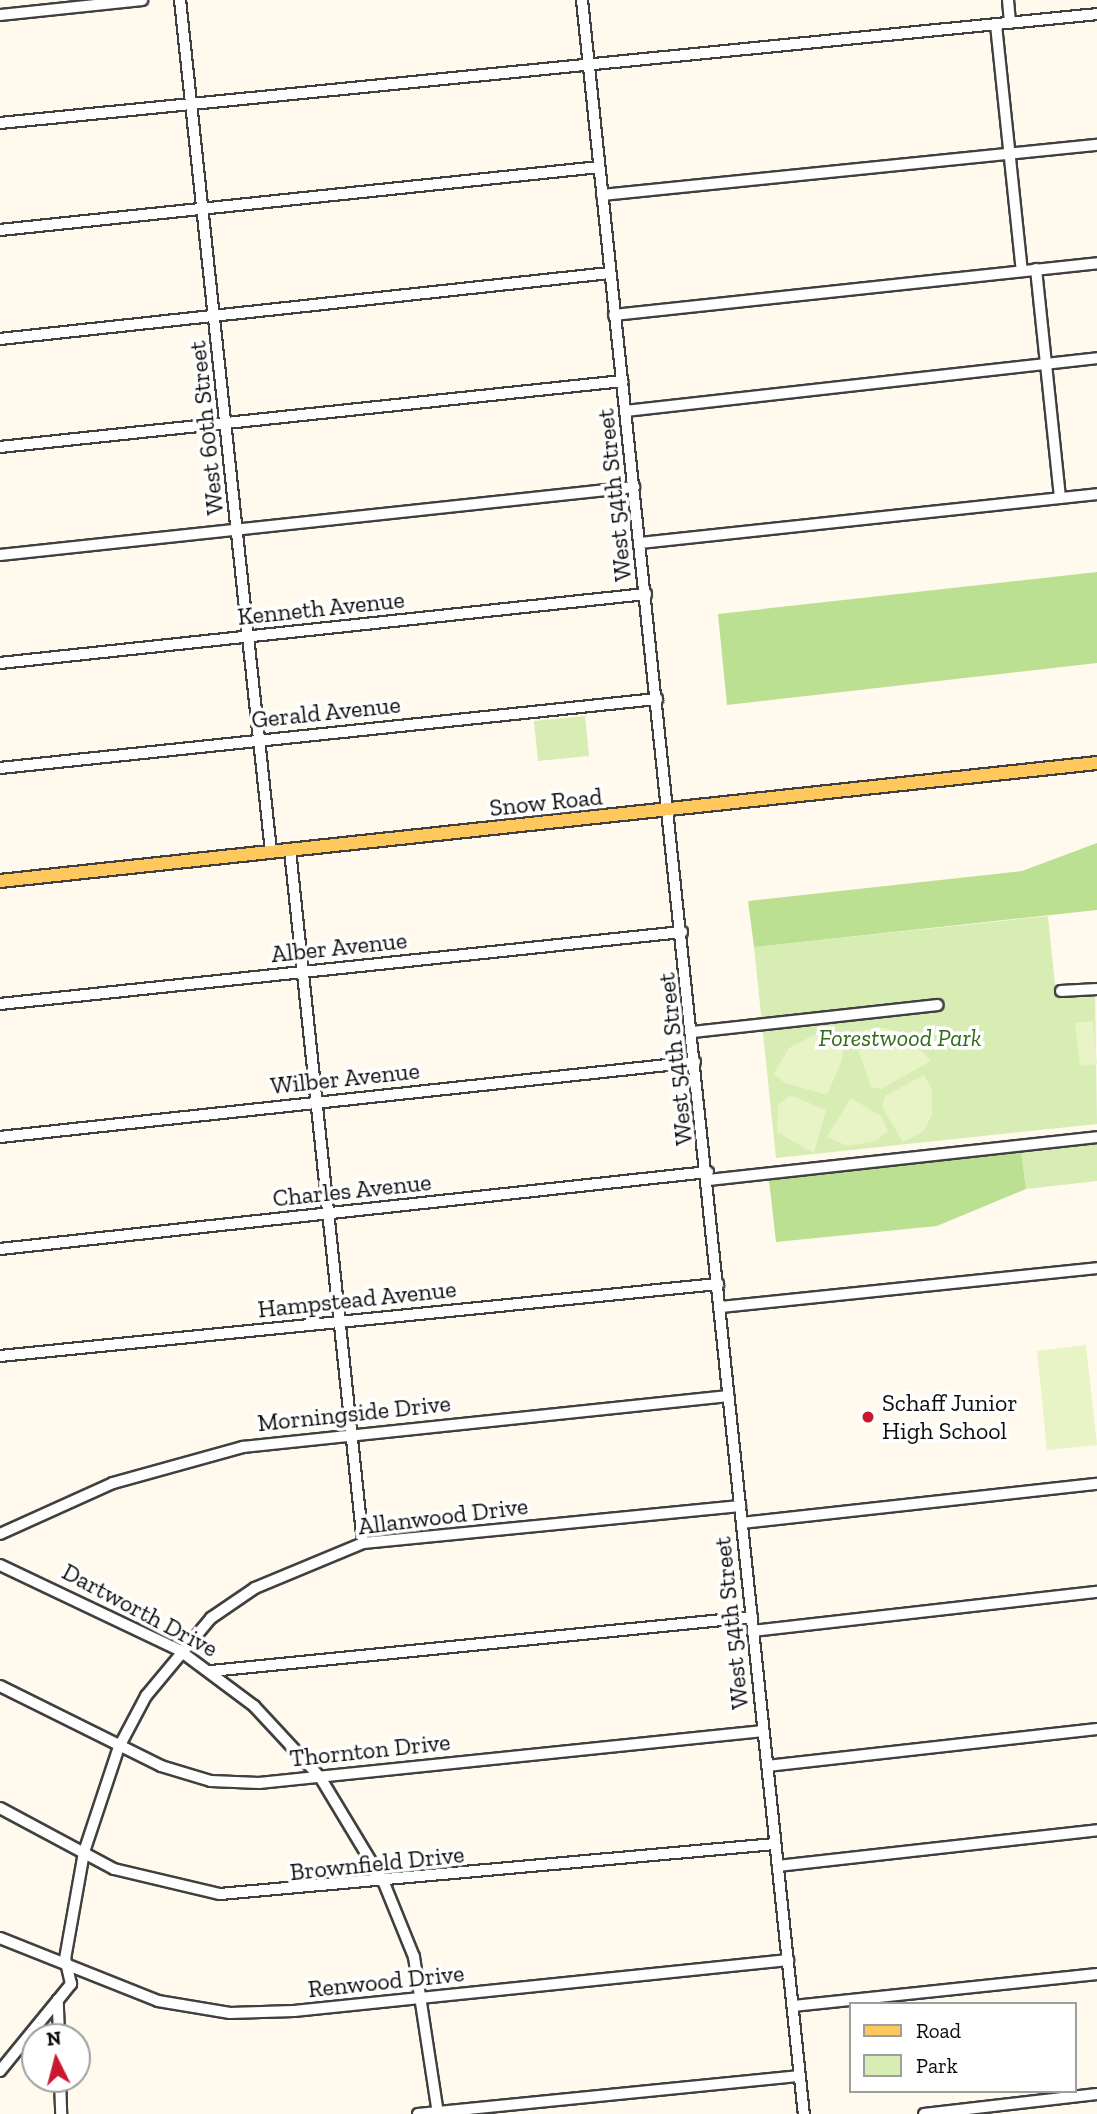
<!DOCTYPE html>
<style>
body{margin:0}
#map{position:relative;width:1097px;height:2114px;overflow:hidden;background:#fffaed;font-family:"Zilla Slab",serif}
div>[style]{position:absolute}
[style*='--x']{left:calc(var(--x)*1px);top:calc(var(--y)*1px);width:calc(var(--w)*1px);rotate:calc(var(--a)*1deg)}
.green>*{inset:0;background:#d7edb3}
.forest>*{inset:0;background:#bce091}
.pitch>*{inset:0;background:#e8f4c5}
.roads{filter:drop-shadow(2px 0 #404040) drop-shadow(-2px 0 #404040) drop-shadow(0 2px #404040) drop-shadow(0 -2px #404040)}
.minor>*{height:10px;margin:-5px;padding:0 5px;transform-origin:5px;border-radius:5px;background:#fff}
.major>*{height:12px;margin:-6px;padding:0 6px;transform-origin:6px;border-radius:6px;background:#ffc85d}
.dots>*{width:19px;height:19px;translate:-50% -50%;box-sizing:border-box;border:4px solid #fff;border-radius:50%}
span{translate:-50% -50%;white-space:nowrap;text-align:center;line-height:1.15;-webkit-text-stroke:7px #fff;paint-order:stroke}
.street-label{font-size:24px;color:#0d0d0d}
.park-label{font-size:24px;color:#316b17;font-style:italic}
.poi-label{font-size:24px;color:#0d0d0d}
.left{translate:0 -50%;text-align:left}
.legend{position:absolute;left:849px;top:2002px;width:228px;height:91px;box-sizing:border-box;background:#fff;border:2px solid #9e9e9e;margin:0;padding:9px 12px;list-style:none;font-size:21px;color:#0d0d0d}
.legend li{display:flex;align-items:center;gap:14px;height:35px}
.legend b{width:35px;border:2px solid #9e9e9e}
.north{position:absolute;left:21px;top:2023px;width:70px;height:70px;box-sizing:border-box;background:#fff;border:2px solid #9e9e9e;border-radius:50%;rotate:354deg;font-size:19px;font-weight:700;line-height:28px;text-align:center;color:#0d0d0d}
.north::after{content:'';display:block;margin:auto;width:24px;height:32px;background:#ca1831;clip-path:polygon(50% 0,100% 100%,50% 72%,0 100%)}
</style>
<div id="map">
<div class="green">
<i style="clip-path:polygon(585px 716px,589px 756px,538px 761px,534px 721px)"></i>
<i style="clip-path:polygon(1048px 916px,1056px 995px,1095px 991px,1097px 1124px,776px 1158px,754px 947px)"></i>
<i style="clip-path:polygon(1097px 1142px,1097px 1181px,1026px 1189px,1021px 1151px)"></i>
</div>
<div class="forest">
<i style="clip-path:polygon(1097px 572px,1097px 663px,727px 705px,718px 614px)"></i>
<i style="clip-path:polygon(1097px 843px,1097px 910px,754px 947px,748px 901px,1022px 871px)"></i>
<i style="clip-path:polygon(1021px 1151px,1026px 1189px,937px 1226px,776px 1242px,769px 1180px)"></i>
</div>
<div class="pitch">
<i style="clip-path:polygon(1093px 1021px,1097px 1064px,1080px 1066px,1075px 1023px)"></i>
<i style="clip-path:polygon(879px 1027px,905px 1033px,931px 1061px,881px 1089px,871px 1087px,852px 1033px)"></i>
<i style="clip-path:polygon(818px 1033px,844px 1036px,842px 1060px,827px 1095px,785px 1083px,774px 1074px,789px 1048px)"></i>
<i style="clip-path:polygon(924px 1075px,932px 1090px,932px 1115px,924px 1131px,903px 1142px,882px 1107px,885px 1096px)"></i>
<i style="clip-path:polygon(790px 1095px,826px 1110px,814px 1153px,777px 1132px,778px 1105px)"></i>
<i style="clip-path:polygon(851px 1098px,881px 1116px,888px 1131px,876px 1141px,848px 1146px,827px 1137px)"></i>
<i style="clip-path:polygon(1086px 1345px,1097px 1445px,1047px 1450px,1037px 1351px)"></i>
</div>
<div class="roads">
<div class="minor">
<i style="--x:180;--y:0;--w:857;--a:83.9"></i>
<i style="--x:582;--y:0;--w:2126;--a:84.01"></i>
<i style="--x:1008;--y:0;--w:23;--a:85"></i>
<i style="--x:0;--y:15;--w:143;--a:-6"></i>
<i style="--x:996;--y:25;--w:247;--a:84"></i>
<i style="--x:0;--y:123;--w:1102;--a:-5.67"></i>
<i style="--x:602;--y:195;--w:498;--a:-5.8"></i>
<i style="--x:0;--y:230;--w:602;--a:-6"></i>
<i style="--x:1036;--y:269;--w:230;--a:84"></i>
<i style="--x:614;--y:315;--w:486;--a:-6.1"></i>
<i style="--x:0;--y:339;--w:614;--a:-6.18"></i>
<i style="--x:626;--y:411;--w:474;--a:-6.4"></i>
<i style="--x:0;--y:447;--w:626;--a:-6.05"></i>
<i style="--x:640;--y:543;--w:460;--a:-6.1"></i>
<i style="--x:0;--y:555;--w:638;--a:-6.12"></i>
<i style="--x:0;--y:663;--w:650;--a:-6.1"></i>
<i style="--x:0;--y:768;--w:661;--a:-6"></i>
<i style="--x:290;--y:850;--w:697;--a:83.99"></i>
<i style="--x:1061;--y:991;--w:36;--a:-3"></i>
<i style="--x:0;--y:1004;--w:686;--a:-6.03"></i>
<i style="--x:693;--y:1032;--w:246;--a:-6.3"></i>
<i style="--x:0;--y:1137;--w:699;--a:-6.16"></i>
<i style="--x:709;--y:1180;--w:390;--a:-6.3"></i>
<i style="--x:0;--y:1249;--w:712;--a:-6.21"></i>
<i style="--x:721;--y:1307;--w:378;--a:-5.9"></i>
<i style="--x:0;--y:1356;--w:722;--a:-5.73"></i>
<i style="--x:742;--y:1523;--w:357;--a:-6.3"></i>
<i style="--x:0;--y:1534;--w:124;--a:-24.3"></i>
<i style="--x:113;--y:1483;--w:135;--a:-15.5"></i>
<i style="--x:243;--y:1447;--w:488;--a:-6"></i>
<i style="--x:0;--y:1565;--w:198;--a:25.4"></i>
<i style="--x:179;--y:1650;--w:94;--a:36.7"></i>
<i style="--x:254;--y:1706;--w:97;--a:47.1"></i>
<i style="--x:320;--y:1777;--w:124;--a:58.9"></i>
<i style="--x:384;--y:1883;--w:80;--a:67.9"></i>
<i style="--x:414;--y:1957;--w:159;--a:81.3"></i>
<i style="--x:753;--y:1631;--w:346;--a:-6.5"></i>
<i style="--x:211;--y:1671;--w:544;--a:-5.7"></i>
<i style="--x:0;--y:1686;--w:180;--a:26.4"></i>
<i style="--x:161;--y:1766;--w:52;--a:16.7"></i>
<i style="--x:211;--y:1781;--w:48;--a:2.4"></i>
<i style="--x:259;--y:1783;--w:507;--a:-5.89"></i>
<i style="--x:767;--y:1766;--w:332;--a:-6.4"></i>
<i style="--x:0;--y:1808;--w:129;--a:28.2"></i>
<i style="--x:114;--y:1869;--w:109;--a:13.3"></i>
<i style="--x:220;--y:1894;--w:557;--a:-5.15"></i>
<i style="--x:778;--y:1866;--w:321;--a:-6.4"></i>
<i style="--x:0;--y:1938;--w:170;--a:21.7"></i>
<i style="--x:158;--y:2001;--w:73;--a:9.5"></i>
<i style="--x:230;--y:2013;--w:64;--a:-1.8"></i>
<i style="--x:294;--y:2011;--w:497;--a:-5.9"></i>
<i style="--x:793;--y:2006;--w:306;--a:-6"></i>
<i style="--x:59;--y:2037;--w:37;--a:-92"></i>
<i style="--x:58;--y:2000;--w:21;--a:-51"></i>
<i style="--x:71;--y:1984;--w:26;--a:-103"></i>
<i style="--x:65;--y:1959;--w:109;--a:-79.9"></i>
<i style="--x:84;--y:1852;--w:111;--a:-71.6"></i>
<i style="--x:119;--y:1747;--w:58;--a:-62.1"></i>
<i style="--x:146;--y:1696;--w:102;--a:-50.2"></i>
<i style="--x:211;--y:1618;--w:53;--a:-34.3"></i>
<i style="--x:255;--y:1588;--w:117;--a:-22.6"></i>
<i style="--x:363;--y:1543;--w:379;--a:-5.6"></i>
<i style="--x:0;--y:2071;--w:92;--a:-50.8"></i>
<i style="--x:60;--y:2079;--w:35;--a:88"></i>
<i style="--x:418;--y:2114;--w:384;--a:-5.7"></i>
<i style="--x:924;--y:2114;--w:174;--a:-6.6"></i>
</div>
<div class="major">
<i style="--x:0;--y:881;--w:1103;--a:-6.14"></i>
</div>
</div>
<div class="dots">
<i style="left:868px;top:1417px;background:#ca1831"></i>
</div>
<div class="street-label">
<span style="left:206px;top:428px;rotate:-96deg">West 60th Street</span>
<span style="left:614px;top:495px;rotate:-96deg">West 54th Street</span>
<span style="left:321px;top:608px;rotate:-6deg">Kenneth Avenue</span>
<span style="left:326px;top:712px;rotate:-6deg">Gerald Avenue</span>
<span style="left:546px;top:802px;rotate:-6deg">Snow Road</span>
<span style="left:339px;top:947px;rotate:-6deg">Alber Avenue</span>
<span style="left:675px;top:1059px;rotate:-96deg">West 54th Street</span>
<span style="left:345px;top:1078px;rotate:-6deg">Wilber Avenue</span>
<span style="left:352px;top:1190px;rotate:-6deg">Charles Avenue</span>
<span style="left:357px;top:1299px;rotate:-6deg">Hampstead Avenue</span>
<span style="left:354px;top:1413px;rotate:-6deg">Morningside Drive</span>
<span style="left:443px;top:1516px;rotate:-7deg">Allanwood Drive</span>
<span style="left:140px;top:1610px;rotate:28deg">Dartworth Drive</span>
<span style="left:731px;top:1623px;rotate:-96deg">West 54th Street</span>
<span style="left:370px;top:1750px;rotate:-6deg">Thornton Drive</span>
<span style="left:377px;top:1863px;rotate:-6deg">Brownfield Drive</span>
<span style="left:386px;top:1981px;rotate:-6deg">Renwood Drive</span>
</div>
<div class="park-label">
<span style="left:900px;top:1038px">Forestwood Park</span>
</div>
<div class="poi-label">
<span class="left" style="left:882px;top:1417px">Schaff Junior<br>High School</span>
</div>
<ul class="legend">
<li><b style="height:9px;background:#ffc85d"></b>Road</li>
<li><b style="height:19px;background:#d7edb3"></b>Park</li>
</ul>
<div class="north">N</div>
</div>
